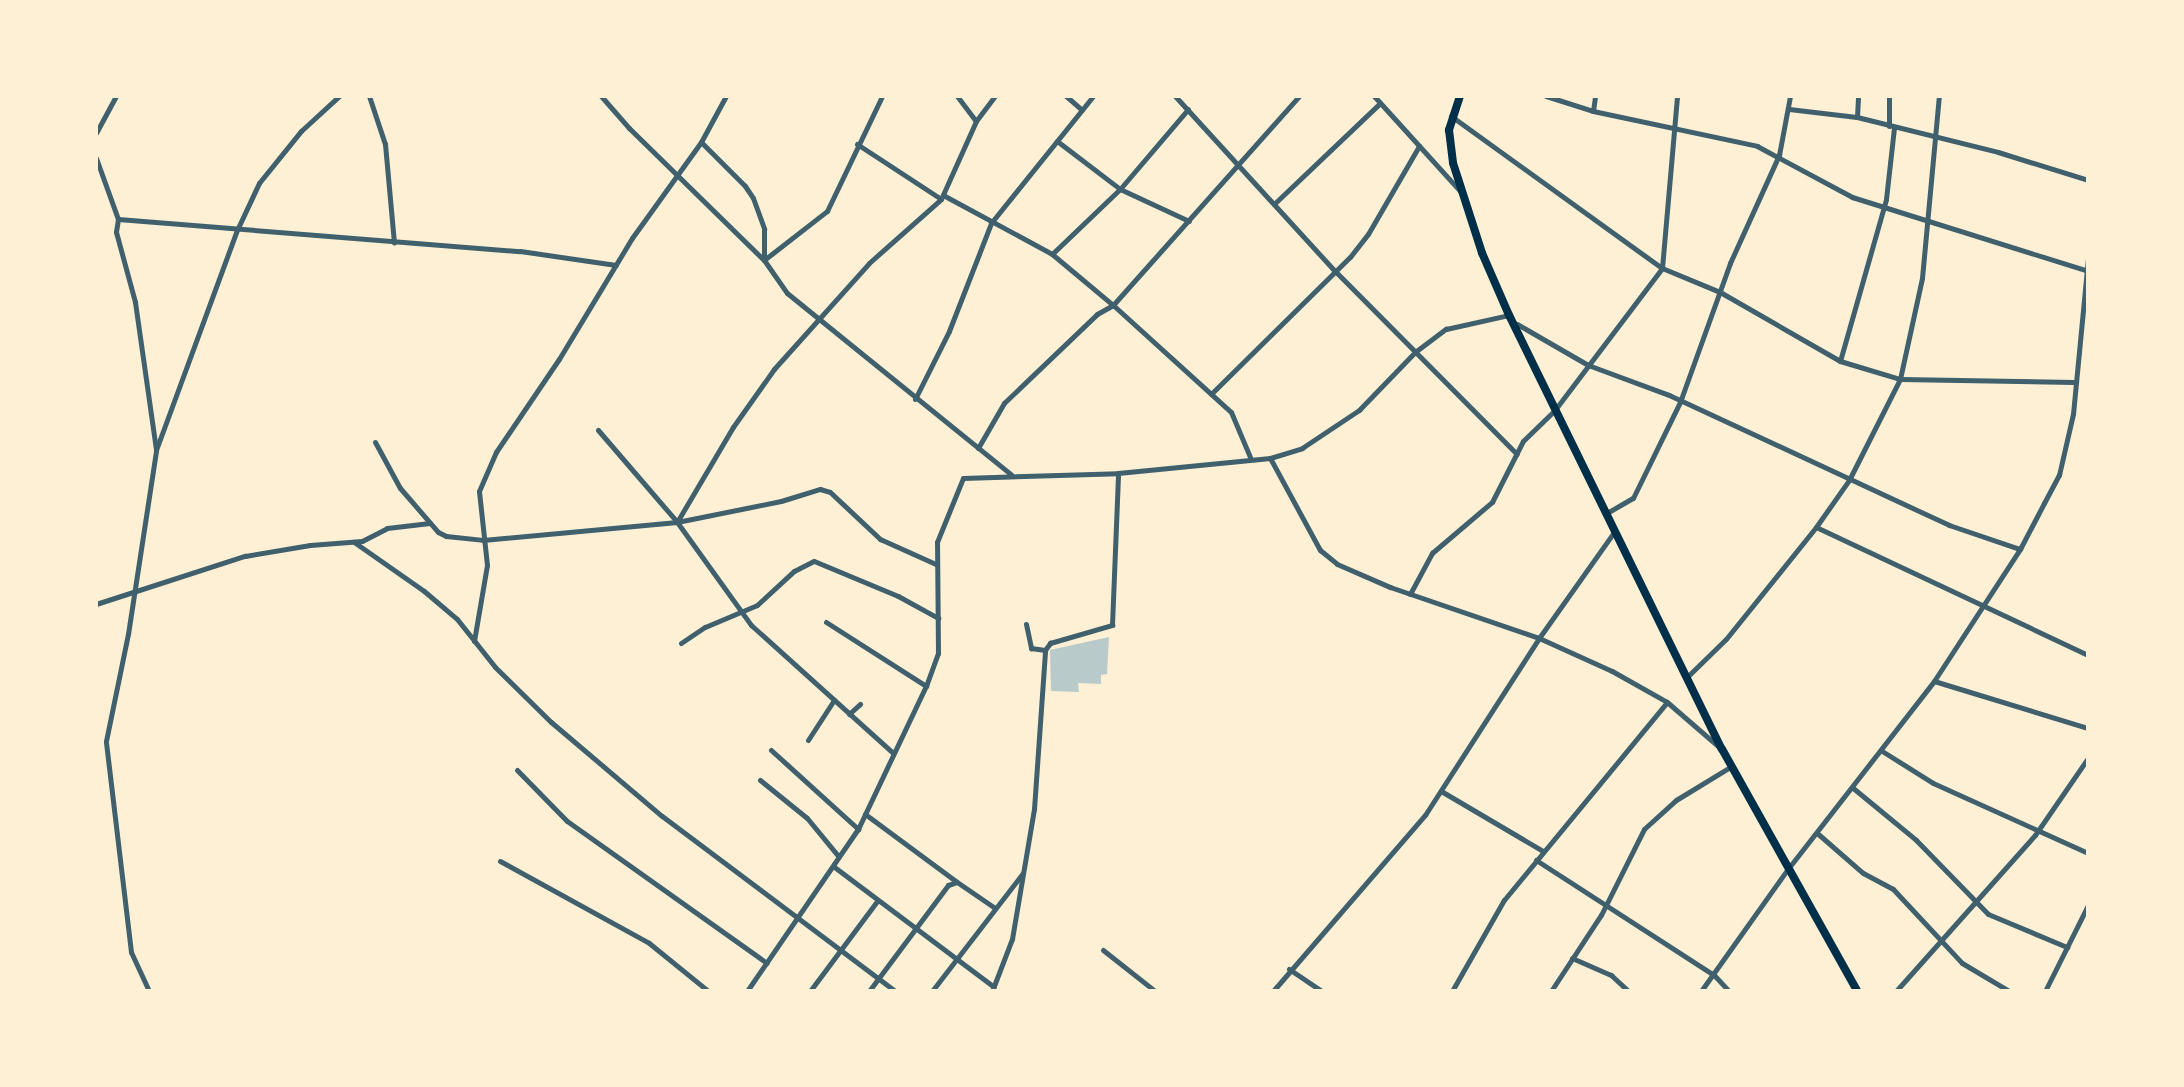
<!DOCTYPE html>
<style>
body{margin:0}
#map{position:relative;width:2184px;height:1087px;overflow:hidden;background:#fdf0d5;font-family:"Alegreya Sans",sans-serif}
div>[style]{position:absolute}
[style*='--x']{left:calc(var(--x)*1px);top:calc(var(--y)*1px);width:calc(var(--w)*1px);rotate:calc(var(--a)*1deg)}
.green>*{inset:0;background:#b9caca}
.minor>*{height:5px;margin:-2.5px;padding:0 2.5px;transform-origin:2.5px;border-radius:2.5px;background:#3f606c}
.secondary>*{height:8px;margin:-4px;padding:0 4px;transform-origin:4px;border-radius:4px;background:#003049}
span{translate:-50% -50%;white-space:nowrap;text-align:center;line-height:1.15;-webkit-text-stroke:4.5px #fdf0d5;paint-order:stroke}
.frame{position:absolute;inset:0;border:98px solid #fdf0d5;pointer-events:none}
</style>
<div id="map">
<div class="green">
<i style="clip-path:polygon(1109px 637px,1107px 674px,1101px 675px,1101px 684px,1078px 683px,1079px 692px,1051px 691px,1050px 650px)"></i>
</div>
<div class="minor">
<i style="--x:369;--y:96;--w:51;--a:71.6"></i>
<i style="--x:385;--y:144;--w:99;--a:84.8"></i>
<i style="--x:601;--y:96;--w:43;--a:48.8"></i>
<i style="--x:629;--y:128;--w:189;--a:44.4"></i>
<i style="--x:764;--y:260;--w:40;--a:55.1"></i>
<i style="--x:787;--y:293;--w:289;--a:39"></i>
<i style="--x:957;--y:96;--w:31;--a:53"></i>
<i style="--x:1066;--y:96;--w:21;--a:41"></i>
<i style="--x:1175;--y:96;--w:237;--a:47.6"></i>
<i style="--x:1335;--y:271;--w:258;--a:45.2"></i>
<i style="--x:1374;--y:96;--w:130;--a:47.8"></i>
<i style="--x:1546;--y:96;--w:49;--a:17.7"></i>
<i style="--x:1593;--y:111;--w:168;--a:12"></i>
<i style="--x:1757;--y:146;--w:108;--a:28.2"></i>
<i style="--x:1852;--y:197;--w:244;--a:17.4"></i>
<i style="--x:1789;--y:109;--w:68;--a:6.7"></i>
<i style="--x:1857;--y:117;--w:145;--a:13.9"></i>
<i style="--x:1998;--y:152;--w:94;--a:17.3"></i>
<i style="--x:1593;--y:111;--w:15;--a:-82"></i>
<i style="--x:1451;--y:116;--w:260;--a:35.8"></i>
<i style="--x:1662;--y:268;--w:63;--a:22.5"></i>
<i style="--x:1720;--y:292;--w:138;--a:29.9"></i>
<i style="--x:1840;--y:361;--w:63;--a:16.7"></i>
<i style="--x:1900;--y:379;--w:174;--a:1"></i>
<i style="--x:1857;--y:117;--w:21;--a:-87"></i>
<i style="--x:1889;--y:126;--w:30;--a:-90"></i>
<i style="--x:96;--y:133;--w:42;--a:-61.6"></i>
<i style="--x:1057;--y:141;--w:79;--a:37.3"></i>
<i style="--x:1120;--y:189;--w:76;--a:24.9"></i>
<i style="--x:701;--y:142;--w:62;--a:45"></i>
<i style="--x:745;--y:186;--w:14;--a:56"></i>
<i style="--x:753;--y:198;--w:33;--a:70"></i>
<i style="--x:764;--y:229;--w:31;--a:90"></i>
<i style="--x:857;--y:144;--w:100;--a:33.2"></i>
<i style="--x:96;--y:158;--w:65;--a:70.2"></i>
<i style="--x:118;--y:219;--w:403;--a:4.6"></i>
<i style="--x:520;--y:251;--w:97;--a:8.3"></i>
<i style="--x:943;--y:195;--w:124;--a:28.4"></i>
<i style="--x:1052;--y:254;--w:80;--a:39.9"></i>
<i style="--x:1113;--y:305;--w:159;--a:42.2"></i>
<i style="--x:1231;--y:412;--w:49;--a:67.1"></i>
<i style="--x:1274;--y:204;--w:146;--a:-43.6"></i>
<i style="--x:118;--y:219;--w:13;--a:99"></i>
<i style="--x:116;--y:232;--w:73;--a:74.8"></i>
<i style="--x:135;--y:302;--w:149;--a:81.9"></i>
<i style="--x:1052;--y:254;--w:94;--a:-43.7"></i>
<i style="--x:1120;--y:189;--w:105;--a:-49.6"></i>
<i style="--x:764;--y:260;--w:80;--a:-37.9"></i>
<i style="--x:827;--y:211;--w:127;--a:-64.4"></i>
<i style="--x:1517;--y:324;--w:82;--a:30"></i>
<i style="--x:1588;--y:365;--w:86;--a:20.3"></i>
<i style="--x:1669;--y:395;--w:309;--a:24.9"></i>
<i style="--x:1949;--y:525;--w:75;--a:18.7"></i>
<i style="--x:1840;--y:361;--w:168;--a:-74.1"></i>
<i style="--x:1886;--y:199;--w:71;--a:-83.6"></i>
<i style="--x:1211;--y:394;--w:195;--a:-44.6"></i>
<i style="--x:1350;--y:257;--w:29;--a:-52"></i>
<i style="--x:1368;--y:234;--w:102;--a:-59.9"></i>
<i style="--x:915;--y:399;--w:76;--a:-63.4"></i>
<i style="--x:949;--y:331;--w:116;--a:-68.7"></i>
<i style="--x:991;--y:223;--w:163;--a:-51.2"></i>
<i style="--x:598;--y:430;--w:121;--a:49.3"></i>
<i style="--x:677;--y:522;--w:127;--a:54.3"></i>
<i style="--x:751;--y:625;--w:191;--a:42"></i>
<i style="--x:375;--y:442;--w:52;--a:61.5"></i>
<i style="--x:400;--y:488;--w:58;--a:49.2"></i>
<i style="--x:438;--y:532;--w:9;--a:27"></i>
<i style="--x:446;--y:536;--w:37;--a:6"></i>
<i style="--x:483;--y:540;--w:195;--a:-5.3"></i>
<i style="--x:677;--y:522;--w:106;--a:-11.4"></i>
<i style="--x:781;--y:501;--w:41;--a:-17.1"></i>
<i style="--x:820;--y:489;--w:10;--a:17"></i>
<i style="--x:830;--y:492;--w:69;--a:43.2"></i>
<i style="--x:880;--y:539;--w:61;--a:24.1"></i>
<i style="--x:978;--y:448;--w:52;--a:-60"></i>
<i style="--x:1004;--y:403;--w:129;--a:-43.7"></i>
<i style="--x:1097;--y:314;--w:18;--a:-29"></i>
<i style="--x:1113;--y:305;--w:280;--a:-48.3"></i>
<i style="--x:1270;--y:458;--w:105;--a:61.5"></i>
<i style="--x:1320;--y:550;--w:22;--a:39"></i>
<i style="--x:1337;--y:564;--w:58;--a:23.5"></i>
<i style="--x:1390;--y:587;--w:157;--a:18.9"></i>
<i style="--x:1539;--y:638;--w:80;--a:24.3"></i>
<i style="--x:1612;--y:671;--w:63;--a:29.4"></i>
<i style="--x:1667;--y:702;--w:67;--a:40.8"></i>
<i style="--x:1605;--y:514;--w:32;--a:-30"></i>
<i style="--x:1633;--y:498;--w:107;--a:-63.9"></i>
<i style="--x:1680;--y:402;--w:148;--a:-70.2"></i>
<i style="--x:1730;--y:263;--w:119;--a:-65.6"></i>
<i style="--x:1779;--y:155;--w:60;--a:-79.4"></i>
<i style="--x:677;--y:522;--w:110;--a:-59.5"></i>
<i style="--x:733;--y:427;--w:71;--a:-54.7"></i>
<i style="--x:774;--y:369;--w:142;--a:-48.1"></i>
<i style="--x:869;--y:263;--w:96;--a:-41.6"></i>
<i style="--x:941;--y:199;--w:85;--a:-65.8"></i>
<i style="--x:976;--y:121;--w:31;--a:-53"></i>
<i style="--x:1816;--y:527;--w:301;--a:25.2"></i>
<i style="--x:354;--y:542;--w:85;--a:35"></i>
<i style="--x:424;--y:591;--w:43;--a:40.3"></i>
<i style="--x:457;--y:619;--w:61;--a:51.6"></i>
<i style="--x:495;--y:667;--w:78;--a:44.5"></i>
<i style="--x:551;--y:722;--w:145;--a:40.3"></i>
<i style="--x:662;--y:816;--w:291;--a:36.9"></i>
<i style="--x:1410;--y:594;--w:47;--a:-61.8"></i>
<i style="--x:1432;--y:553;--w:79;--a:-40.4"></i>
<i style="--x:1492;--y:502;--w:68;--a:-63.1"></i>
<i style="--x:1523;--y:441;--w:43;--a:-44.1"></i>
<i style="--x:1554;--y:411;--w:179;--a:-52.9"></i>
<i style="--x:1662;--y:268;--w:173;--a:-85"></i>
<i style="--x:96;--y:604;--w:157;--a:-17.9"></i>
<i style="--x:245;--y:556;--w:66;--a:-9.6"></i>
<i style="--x:310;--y:545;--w:52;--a:-4.4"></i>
<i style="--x:362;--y:541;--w:28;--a:-27"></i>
<i style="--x:387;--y:528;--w:43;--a:-6.6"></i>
<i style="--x:826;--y:622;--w:119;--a:32.6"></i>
<i style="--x:1026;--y:624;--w:25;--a:78"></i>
<i style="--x:1031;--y:648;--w:14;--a:8"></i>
<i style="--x:474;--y:641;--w:77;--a:-80.3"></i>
<i style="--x:487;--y:565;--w:74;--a:-96.2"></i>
<i style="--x:479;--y:491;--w:43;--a:-66.4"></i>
<i style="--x:496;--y:452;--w:112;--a:-55.9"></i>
<i style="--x:559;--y:359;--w:141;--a:-58.9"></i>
<i style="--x:632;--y:238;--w:118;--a:-54.3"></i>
<i style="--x:701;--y:142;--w:52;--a:-61.5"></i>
<i style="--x:681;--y:643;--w:29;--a:-34"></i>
<i style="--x:705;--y:627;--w:56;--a:-22.9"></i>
<i style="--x:757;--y:605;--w:50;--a:-42.6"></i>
<i style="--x:794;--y:571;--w:22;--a:-27"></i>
<i style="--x:814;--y:561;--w:91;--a:22.6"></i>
<i style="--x:898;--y:596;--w:46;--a:28.8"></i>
<i style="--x:1687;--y:677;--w:54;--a:-44.3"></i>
<i style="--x:1726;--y:639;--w:144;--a:-51.2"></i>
<i style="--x:1816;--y:527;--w:57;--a:-54.9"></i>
<i style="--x:1849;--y:480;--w:113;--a:-63.2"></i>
<i style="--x:1900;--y:379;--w:103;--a:-77.7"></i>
<i style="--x:1922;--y:278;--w:183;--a:-84.7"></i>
<i style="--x:1934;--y:681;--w:161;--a:17"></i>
<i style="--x:849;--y:714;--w:15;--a:-42"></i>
<i style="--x:808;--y:740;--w:48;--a:-57"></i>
<i style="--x:771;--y:750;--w:118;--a:42.2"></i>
<i style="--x:1882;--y:751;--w:60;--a:32.1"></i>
<i style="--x:1933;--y:783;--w:170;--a:24.3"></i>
<i style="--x:517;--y:770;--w:71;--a:45.6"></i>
<i style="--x:567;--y:821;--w:245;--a:35.4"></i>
<i style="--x:760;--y:780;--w:60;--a:39"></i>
<i style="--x:807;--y:818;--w:50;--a:50.6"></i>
<i style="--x:1853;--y:788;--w:82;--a:39.5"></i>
<i style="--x:1916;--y:840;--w:103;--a:45.8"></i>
<i style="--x:1988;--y:914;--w:86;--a:22.7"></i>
<i style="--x:1441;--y:791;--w:118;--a:30.5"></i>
<i style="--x:865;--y:814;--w:114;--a:36.5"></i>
<i style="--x:1817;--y:833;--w:61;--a:41"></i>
<i style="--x:1863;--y:873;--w:34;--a:28"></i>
<i style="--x:1893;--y:889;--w:101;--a:47"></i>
<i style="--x:1962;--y:963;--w:55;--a:30.8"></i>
<i style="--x:1536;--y:860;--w:212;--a:32.9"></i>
<i style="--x:1714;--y:975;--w:22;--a:47"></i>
<i style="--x:500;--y:861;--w:170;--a:28.8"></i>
<i style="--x:649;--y:943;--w:76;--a:39.1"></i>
<i style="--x:833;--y:866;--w:201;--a:36.9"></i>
<i style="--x:1103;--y:950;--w:66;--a:38.3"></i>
<i style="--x:1572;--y:958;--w:43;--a:23.6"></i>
<i style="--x:1611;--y:975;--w:23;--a:43"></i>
<i style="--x:1289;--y:969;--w:40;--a:34"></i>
<i style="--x:149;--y:991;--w:43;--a:-114.8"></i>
<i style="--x:131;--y:952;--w:212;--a:-96.8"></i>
<i style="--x:106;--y:741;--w:109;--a:-78.4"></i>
<i style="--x:128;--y:634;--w:186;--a:-81.3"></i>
<i style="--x:156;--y:450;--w:234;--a:-69.8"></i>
<i style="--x:237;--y:230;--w:52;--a:-64.9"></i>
<i style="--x:259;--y:183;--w:67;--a:-51.1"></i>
<i style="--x:301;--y:131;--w:52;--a:-42.6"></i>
<i style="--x:747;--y:991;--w:196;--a:-55.6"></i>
<i style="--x:858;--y:829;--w:158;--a:-64.6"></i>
<i style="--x:926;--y:686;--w:35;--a:-70"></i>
<i style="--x:938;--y:653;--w:111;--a:-90.5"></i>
<i style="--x:937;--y:542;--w:69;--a:-67.9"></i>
<i style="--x:963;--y:478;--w:155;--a:-1.8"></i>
<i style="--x:1118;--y:473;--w:153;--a:-5.6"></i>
<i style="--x:1270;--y:458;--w:34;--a:-17"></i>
<i style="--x:1302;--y:448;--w:69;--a:-33.7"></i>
<i style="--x:1359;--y:410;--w:81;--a:-46"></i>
<i style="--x:1415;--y:352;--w:39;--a:-37"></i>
<i style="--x:1446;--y:329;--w:65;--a:-12.5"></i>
<i style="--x:810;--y:991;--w:112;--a:-53.3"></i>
<i style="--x:869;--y:991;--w:132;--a:-53.3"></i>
<i style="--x:948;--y:885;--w:9;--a:-18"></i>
<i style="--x:957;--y:882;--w:46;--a:34.4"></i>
<i style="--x:932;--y:991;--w:149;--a:-52.4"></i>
<i style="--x:992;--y:991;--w:56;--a:-69"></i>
<i style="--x:1012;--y:939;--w:132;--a:-80.4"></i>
<i style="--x:1034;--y:809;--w:159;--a:-86"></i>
<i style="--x:1045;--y:650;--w:9;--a:-54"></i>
<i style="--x:1050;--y:643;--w:65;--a:-16.2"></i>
<i style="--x:1112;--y:625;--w:152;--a:-87.7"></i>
<i style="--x:1273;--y:991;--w:233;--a:-49.2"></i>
<i style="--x:1425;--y:815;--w:211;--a:-57.2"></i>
<i style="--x:1539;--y:638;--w:130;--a:-54.7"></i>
<i style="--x:1452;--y:991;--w:105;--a:-60.3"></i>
<i style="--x:1504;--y:900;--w:256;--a:-50.5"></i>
<i style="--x:1551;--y:991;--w:91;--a:-56.7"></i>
<i style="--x:1601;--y:915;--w:96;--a:-63.4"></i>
<i style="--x:1644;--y:829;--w:43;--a:-42.2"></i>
<i style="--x:1676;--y:800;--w:66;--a:-31.3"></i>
<i style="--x:1701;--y:991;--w:148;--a:-54.6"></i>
<i style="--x:1787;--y:870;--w:239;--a:-52.1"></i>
<i style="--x:1934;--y:681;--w:158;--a:-56.9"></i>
<i style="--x:2020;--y:549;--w:52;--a:-62.4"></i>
<i style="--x:2044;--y:503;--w:32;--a:-62"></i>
<i style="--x:2059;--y:475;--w:63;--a:-77.1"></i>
<i style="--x:2073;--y:414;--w:158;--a:-84.5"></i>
<i style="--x:1896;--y:991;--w:209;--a:-48.3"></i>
<i style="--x:2035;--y:835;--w:93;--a:-55.5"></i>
<i style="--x:2045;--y:991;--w:96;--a:-63.4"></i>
</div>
<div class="secondary">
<i style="--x:1460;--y:96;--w:36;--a:108"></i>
<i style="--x:1449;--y:130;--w:33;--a:83"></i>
<i style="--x:1453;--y:163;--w:95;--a:72.1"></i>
<i style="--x:1482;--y:253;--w:68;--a:66.5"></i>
<i style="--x:1509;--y:315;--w:483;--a:63.9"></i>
<i style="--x:1722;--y:749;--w:277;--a:60.8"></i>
</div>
<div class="frame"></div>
</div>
